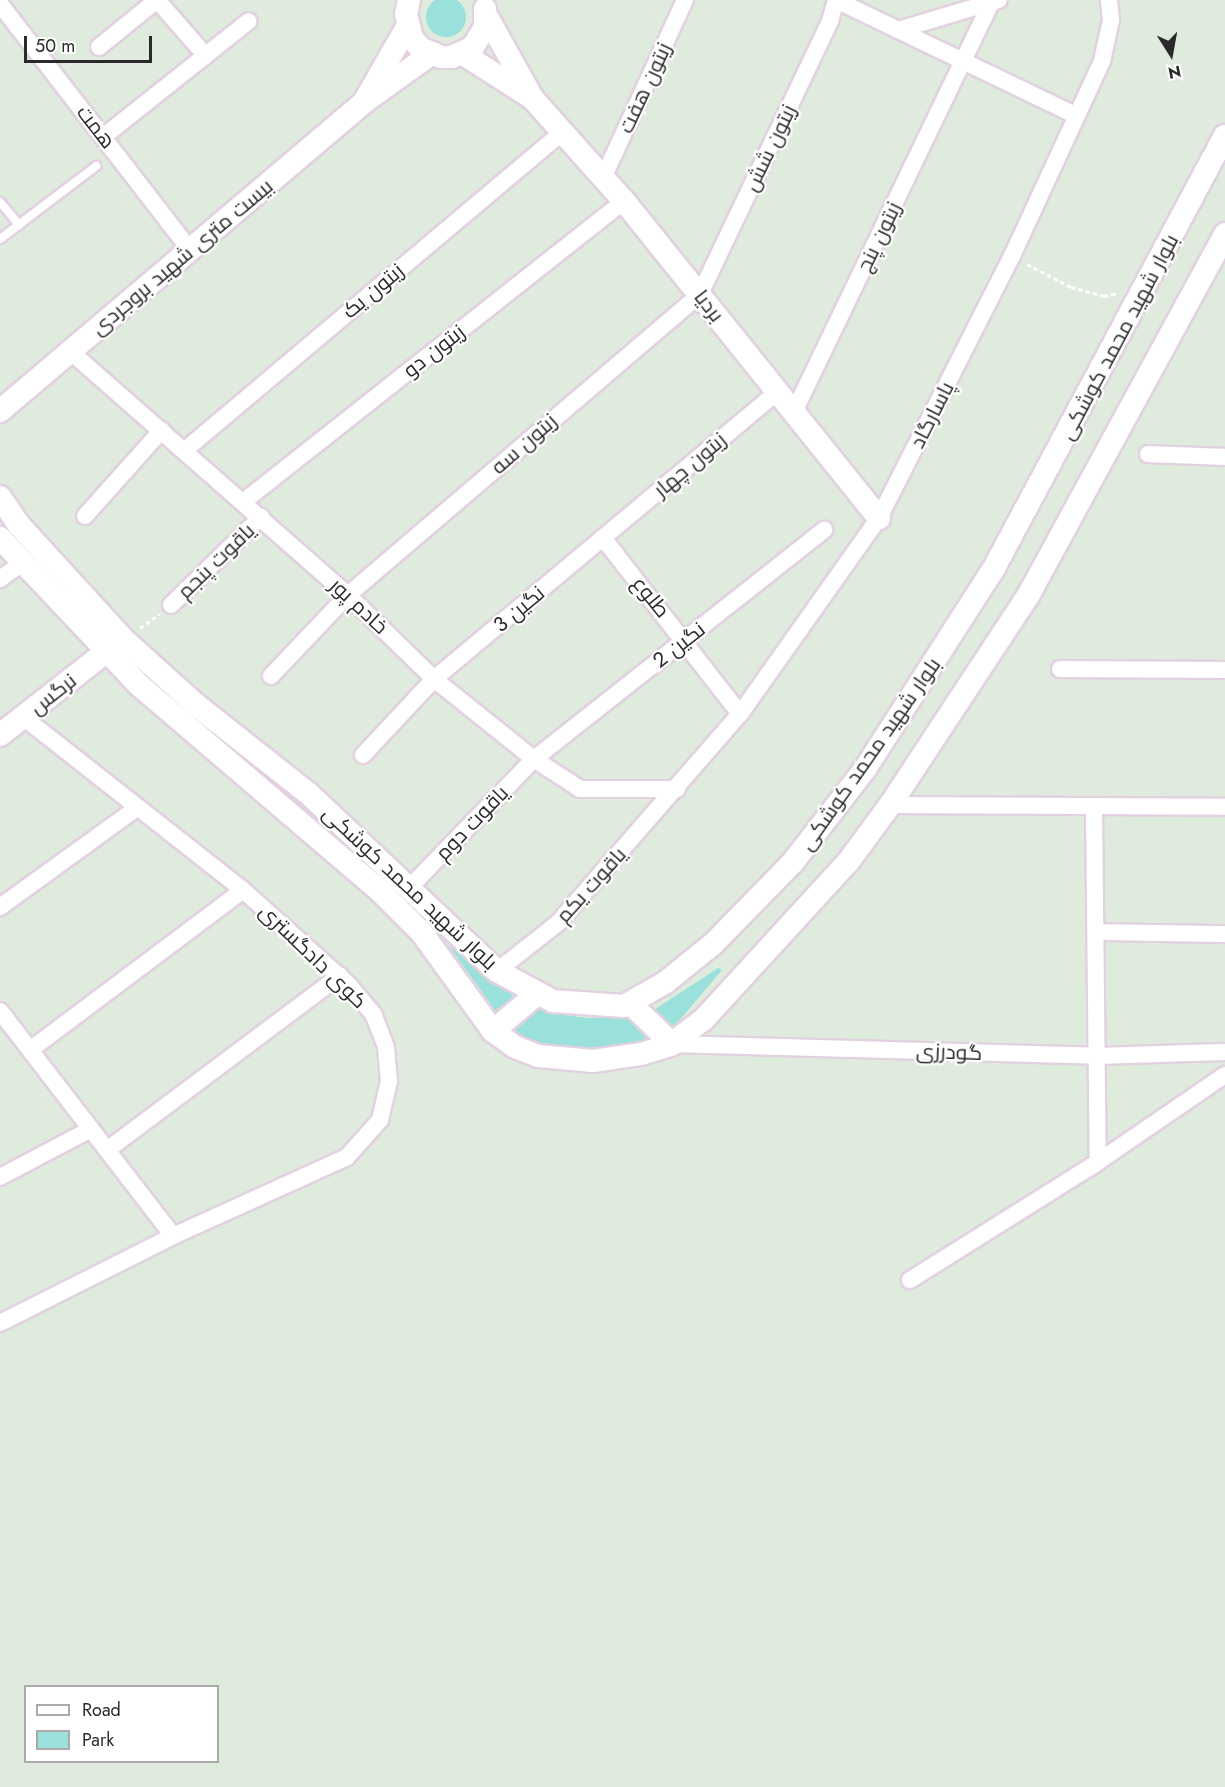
<!DOCTYPE html>
<meta charset="utf-8">
<style>
body{margin:0}
#map{position:relative;width:1225px;height:1787px;overflow:hidden;background:#dfebdc;font-family:Jost,Cairo,sans-serif}
div>[style]{position:absolute}
[style*='--x']{left:calc(var(--x)*1px);top:calc(var(--y)*1px);width:calc(var(--w)*1px);rotate:calc(var(--a)*1deg)}
.green>*{inset:0;background:#99e1da}
.round{border-radius:50%}
.path>*{height:3px;margin-top:-1.5px;transform-origin:0;background:repeating-linear-gradient(90deg,#fff 0 4.5px,transparent 0 7.5px)}
.roads{filter:drop-shadow(2px 0 #e2d1e1) drop-shadow(-2px 0 #e2d1e1) drop-shadow(0 2px #e2d1e1) drop-shadow(0 -2px #e2d1e1)}
.lane>*{height:8px;margin:-4px;padding:0 4px;transform-origin:4px;border-radius:4px;background:#fff}
.street>*{height:16px;margin:-8px;padding:0 8px;transform-origin:8px;border-radius:8px;background:#fff}
.secondary>*{height:22px;margin:-11px;padding:0 11px;transform-origin:11px;border-radius:11px;background:#fff}
span{translate:-50% -50%;white-space:nowrap;text-align:center;line-height:1.15;-webkit-text-stroke:4.5px #fff;paint-order:stroke}
.street-label{font-size:21px;color:#2a2a2a}
.legend{position:absolute;left:24px;top:1685px;width:195px;height:78px;box-sizing:border-box;background:#fff;border:2px solid #aaa;margin:0;padding:8px 10px;list-style:none;font-size:18px;color:#2a2a2a}
.legend li{display:flex;align-items:center;gap:12px;height:30px}
.legend b{width:30px;border:2px solid #aaa}
.north{position:absolute;left:1141px;top:24px;width:60px;height:60px;-webkit-text-stroke:4px #fff;paint-order:stroke;rotate:169deg;font-size:16px;font-weight:700;line-height:24px;text-align:center;color:#2a2a2a}
.north::after{content:'';display:block;margin:auto;width:21px;height:27px;background:#2a2a2a;clip-path:polygon(50% 0,100% 100%,50% 72%,0 100%)}
.scale{position:absolute;left:24px;top:36px;width:128px;height:27px;box-sizing:border-box;border:3px solid #2a2a2a;border-top:0;padding-left:8px;font-size:18px;line-height:21px;white-space:nowrap;color:#2a2a2a;-webkit-text-stroke:4px #fff;paint-order:stroke}
</style>
<div id="map">
<div class="green">
<i class="round" style="left:426px;top:-3px;width:40px;height:40px"></i>
<i style="clip-path:polygon(449px 946px,518px 995px,497px 1013px)"></i>
<i style="clip-path:polygon(718px 968px,722px 970px,672px 1029px,654px 1010px)"></i>
<i style="clip-path:polygon(536px 1002px,563px 1015px,589px 1018px,629px 1016px,655px 1042px,606px 1051px,545px 1049px,504px 1030px)"></i>
</div>
<div class="path">
<i style="--x:1027;--y:264;--w:50;--a:27.6"></i>
<i style="--x:1071;--y:287;--w:34;--a:15"></i>
<i style="--x:1104;--y:296;--w:14;--a:-12"></i>
<i style="--x:140;--y:628;--w:24;--a:-36"></i>
</div>
<div class="roads">
<div class="lane">
<i style="--x:0;--y:202;--w:30;--a:50"></i>
<i style="--x:0;--y:239;--w:121;--a:-37.2"></i>
</div>
<div class="street">
<i style="--x:836;--y:0;--w:267;--a:25.7"></i>
<i style="--x:0;--y:4;--w:312;--a:52.3"></i>
<i style="--x:898;--y:30;--w:105;--a:-16.5"></i>
<i style="--x:99;--y:47;--w:75;--a:-39"></i>
<i style="--x:157;--y:0;--w:74;--a:48.8"></i>
<i style="--x:103;--y:137;--w:186;--a:-38.5"></i>
<i style="--x:604;--y:176;--w:194;--a:-65.3"></i>
<i style="--x:71;--y:352;--w:368;--a:41.3"></i>
<i style="--x:348;--y:595;--w:120;--a:44.3"></i>
<i style="--x:434;--y:679;--w:128;--a:38.7"></i>
<i style="--x:534;--y:759;--w:55;--a:33.1"></i>
<i style="--x:580;--y:789;--w:97;--a:0"></i>
<i style="--x:794;--y:412;--w:454;--a:-64.3"></i>
<i style="--x:185;--y:450;--w:493;--a:-40.1"></i>
<i style="--x:1148;--y:454;--w:77;--a:2.2"></i>
<i style="--x:243;--y:502;--w:486;--a:-38.3"></i>
<i style="--x:85;--y:516;--w:115;--a:-48.2"></i>
<i style="--x:603;--y:538;--w:223;--a:52.1"></i>
<i style="--x:0;--y:579;--w:29;--a:-36"></i>
<i style="--x:171;--y:605;--w:126;--a:-44.4"></i>
<i style="--x:1060;--y:669;--w:165;--a:0.3"></i>
<i style="--x:271;--y:676;--w:112;--a:-46.5"></i>
<i style="--x:348;--y:595;--w:463;--a:-40.5"></i>
<i style="--x:700;--y:294;--w:302;--a:-64.5"></i>
<i style="--x:830;--y:21;--w:22;--a:-74"></i>
<i style="--x:363;--y:755;--w:104;--a:-46.9"></i>
<i style="--x:434;--y:679;--w:447;--a:-39.9"></i>
<i style="--x:890;--y:805;--w:335;--a:0.3"></i>
<i style="--x:1094;--y:807;--w:355;--a:89.4"></i>
<i style="--x:410;--y:887;--w:178;--a:-45.9"></i>
<i style="--x:534;--y:759;--w:370;--a:-38.3"></i>
<i style="--x:0;--y:907;--w:170;--a:-35.9"></i>
<i style="--x:1097;--y:932;--w:128;--a:0.9"></i>
<i style="--x:497;--y:971;--w:78;--a:-38.2"></i>
<i style="--x:558;--y:923;--w:277;--a:-49"></i>
<i style="--x:740;--y:714;--w:240;--a:-54.7"></i>
<i style="--x:879;--y:518;--w:294;--a:-63.1"></i>
<i style="--x:1012;--y:256;--w:215;--a:-65.2"></i>
<i style="--x:1102;--y:61;--w:42;--a:-77.6"></i>
<i style="--x:1111;--y:20;--w:20;--a:-96"></i>
<i style="--x:0;--y:1011;--w:284;--a:52.4"></i>
<i style="--x:672;--y:1044;--w:425;--a:1.6"></i>
<i style="--x:1097;--y:1056;--w:128;--a:-1.8"></i>
<i style="--x:30;--y:1050;--w:266;--a:-36.9"></i>
<i style="--x:107;--y:1150;--w:291;--a:-36.8"></i>
<i style="--x:0;--y:1177;--w:103;--a:-27.8"></i>
<i style="--x:910;--y:1280;--w:215;--a:-32.1"></i>
<i style="--x:1092;--y:1166;--w:161;--a:-34.4"></i>
<i style="--x:0;--y:1323;--w:194;--a:-26.7"></i>
<i style="--x:173;--y:1236;--w:191;--a:-24.4"></i>
<i style="--x:347;--y:1157;--w:50;--a:-48.3"></i>
<i style="--x:380;--y:1120;--w:39;--a:-77"></i>
<i style="--x:389;--y:1082;--w:35;--a:-95"></i>
<i style="--x:386;--y:1047;--w:34;--a:-111"></i>
<i style="--x:374;--y:1015;--w:38;--a:-130"></i>
<i style="--x:350;--y:986;--w:144;--a:-138.1"></i>
<i style="--x:243;--y:890;--w:280;--a:-141.8"></i>
</div>
<div class="secondary">
<i style="--x:409;--y:0;--w:14;--a:102"></i>
<i style="--x:406;--y:14;--w:25;--a:76"></i>
<i style="--x:412;--y:38;--w:13;--a:51"></i>
<i style="--x:420;--y:48;--w:23;--a:23"></i>
<i style="--x:441;--y:57;--w:11;--a:0"></i>
<i style="--x:452;--y:57;--w:23;--a:-25"></i>
<i style="--x:473;--y:47;--w:23;--a:-59"></i>
<i style="--x:485;--y:27;--w:18;--a:-90"></i>
<i style="--x:486;--y:15;--w:96;--a:60.8"></i>
<i style="--x:533;--y:99;--w:137;--a:48.3"></i>
<i style="--x:624;--y:201;--w:407;--a:51.2"></i>
<i style="--x:407;--y:27;--w:86;--a:119.8"></i>
<i style="--x:364;--y:102;--w:82;--a:-35.6"></i>
<i style="--x:463;--y:54;--w:78;--a:32.5"></i>
<i style="--x:0;--y:411;--w:477;--a:-40.3"></i>
<i style="--x:0;--y:497;--w:34;--a:56"></i>
<i style="--x:19;--y:525;--w:156;--a:47.6"></i>
<i style="--x:124;--y:640;--w:96;--a:42"></i>
<i style="--x:195;--y:704;--w:145;--a:38.3"></i>
<i style="--x:309;--y:794;--w:258;--a:43.3"></i>
<i style="--x:497;--y:971;--w:64;--a:28.2"></i>
<i style="--x:553;--y:1001;--w:71;--a:4"></i>
<i style="--x:624;--y:1006;--w:48;--a:-29.7"></i>
<i style="--x:666;--y:982;--w:60;--a:-39"></i>
<i style="--x:713;--y:944;--w:115;--a:-45.7"></i>
<i style="--x:793;--y:862;--w:118;--a:-52.3"></i>
<i style="--x:865;--y:769;--w:237;--a:-57.3"></i>
<i style="--x:993;--y:570;--w:492;--a:-61.9"></i>
<i style="--x:0;--y:538;--w:202;--a:46.6"></i>
<i style="--x:139;--y:685;--w:317;--a:40.5"></i>
<i style="--x:380;--y:891;--w:59;--a:45"></i>
<i style="--x:422;--y:933;--w:121;--a:54.1"></i>
<i style="--x:493;--y:1031;--w:27;--a:36"></i>
<i style="--x:515;--y:1047;--w:25;--a:21"></i>
<i style="--x:538;--y:1056;--w:55;--a:5.2"></i>
<i style="--x:593;--y:1061;--w:49;--a:-8.3"></i>
<i style="--x:641;--y:1054;--w:30;--a:-17"></i>
<i style="--x:670;--y:1045;--w:43;--a:-37.4"></i>
<i style="--x:704;--y:1019;--w:213;--a:-47.5"></i>
<i style="--x:848;--y:862;--w:71;--a:-53.6"></i>
<i style="--x:890;--y:805;--w:253;--a:-56.6"></i>
<i style="--x:1029;--y:594;--w:410;--a:-61.4"></i>
<i style="--x:0;--y:735;--w:135;--a:-38.1"></i>
<i style="--x:630;--y:1003;--w:59;--a:44.3"></i>
<i style="--x:493;--y:1031;--w:57;--a:-40.1"></i>
</div>
</div>
<div class="street-label">
<span style="left:645px;top:88px;rotate:-65deg">زیتون هفت</span>
<span style="left:96px;top:127px;rotate:52deg">همت</span>
<span style="left:770px;top:148px;rotate:-64deg">زیتون شش</span>
<span style="left:879px;top:237px;rotate:-64deg">زیتون پنج</span>
<span style="left:182px;top:257px;rotate:-40deg">بیست متری شهید بروجردی</span>
<span style="left:373px;top:291px;rotate:-40deg">زیتون یک</span>
<span style="left:709px;top:306px;rotate:52deg">بردیا</span>
<span style="left:1119px;top:337px;rotate:-62deg">بلوار شهید محمد کوشکی</span>
<span style="left:434px;top:351px;rotate:-38deg">زیتون دو</span>
<span style="left:932px;top:415px;rotate:-63deg">پاسارگاد</span>
<span style="left:524px;top:444px;rotate:-41deg">زیتون سه</span>
<span style="left:690px;top:465px;rotate:-40deg">زیتون چهار</span>
<span style="left:216px;top:561px;rotate:-44deg">یاقوت پنجم</span>
<span style="left:651px;top:597px;rotate:51deg">طلوع</span>
<span style="left:359px;top:606px;rotate:43deg">خادم پور</span>
<span style="left:519px;top:609px;rotate:-40deg">نگین 3</span>
<span style="left:679px;top:645px;rotate:-38deg">نگین 2</span>
<span style="left:53px;top:694px;rotate:-38deg">نرگس</span>
<span style="left:870px;top:754px;rotate:-55deg">بلوار شهید محمد کوشکی</span>
<span style="left:472px;top:823px;rotate:-46deg">یاقوت دوم</span>
<span style="left:591px;top:885px;rotate:-48deg">یاقوت یکم</span>
<span style="left:410px;top:888px;rotate:43deg">بلوار شهید محمد کوشکی</span>
<span style="left:313px;top:956px;rotate:44deg">کوی دادگستری</span>
<span style="left:949px;top:1052px;rotate:2deg">گودرزی</span>
</div>
<ul class="legend">
<li><b style="height:8px;background:#fff"></b>Road</li>
<li><b style="height:16px;background:#99e1da"></b>Park</li>
</ul>
<div class="north">N</div>
<div class="scale">50 m</div>
</div>
